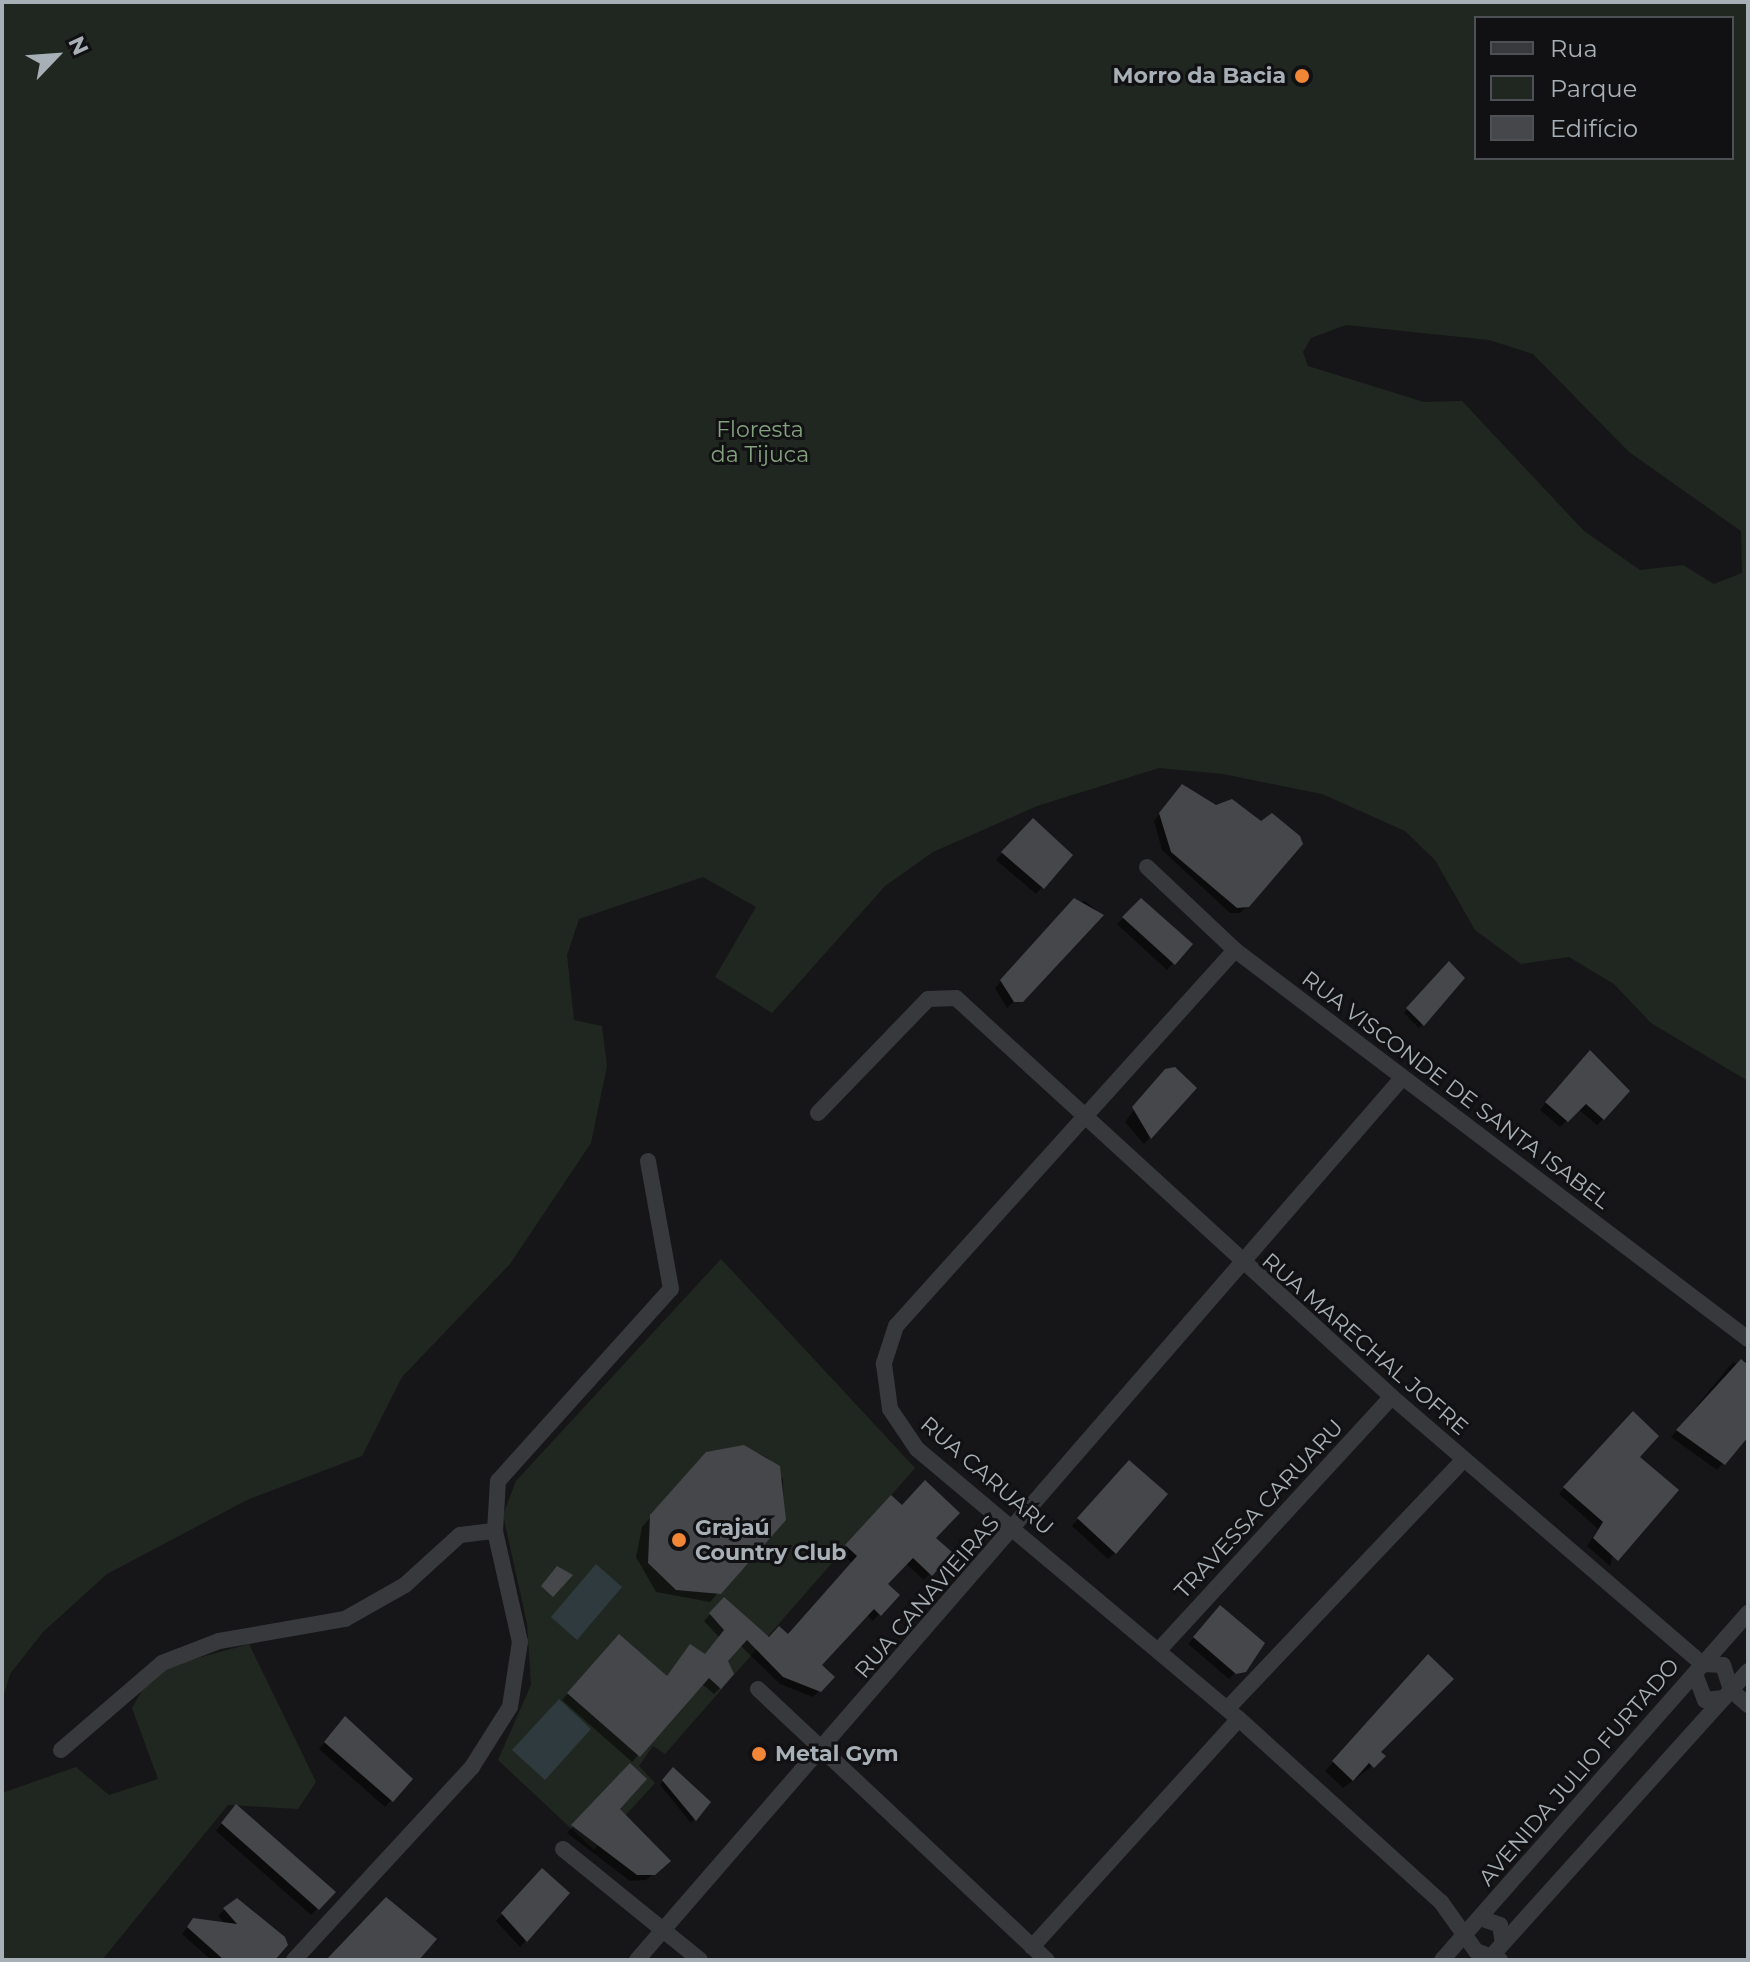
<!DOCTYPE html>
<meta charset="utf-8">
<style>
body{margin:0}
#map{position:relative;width:1750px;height:1962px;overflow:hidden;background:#161618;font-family:Montserrat,sans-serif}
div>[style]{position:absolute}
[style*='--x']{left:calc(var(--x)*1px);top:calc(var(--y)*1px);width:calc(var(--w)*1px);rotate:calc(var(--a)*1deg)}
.green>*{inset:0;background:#202720}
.water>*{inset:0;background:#2e3a3d}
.shadow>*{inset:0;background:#0007}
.building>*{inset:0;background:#45474b}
.minor>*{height:16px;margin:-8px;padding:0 8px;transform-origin:8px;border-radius:8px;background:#37393c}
.dots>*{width:22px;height:22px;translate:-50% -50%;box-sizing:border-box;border:4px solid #111113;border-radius:50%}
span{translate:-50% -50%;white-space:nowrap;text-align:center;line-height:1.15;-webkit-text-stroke:6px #111113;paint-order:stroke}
.poi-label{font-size:22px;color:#a8b0b7;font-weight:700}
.right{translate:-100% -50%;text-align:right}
.left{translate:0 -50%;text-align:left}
.park-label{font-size:22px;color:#85a27f}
.street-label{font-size:22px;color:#a8b0b7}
.frame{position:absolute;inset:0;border:4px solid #a8b0b7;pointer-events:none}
.legend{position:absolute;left:1474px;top:16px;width:260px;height:144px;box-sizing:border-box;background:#111113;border:2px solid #4d5155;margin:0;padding:10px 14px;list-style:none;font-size:24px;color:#a8b0b7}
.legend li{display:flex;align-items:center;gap:16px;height:40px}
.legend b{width:40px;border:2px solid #4d5155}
.north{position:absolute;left:16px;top:16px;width:80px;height:80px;-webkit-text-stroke:6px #111113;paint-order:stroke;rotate:65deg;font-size:22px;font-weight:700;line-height:32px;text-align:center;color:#a8b0b7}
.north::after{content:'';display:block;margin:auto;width:28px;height:36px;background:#a8b0b7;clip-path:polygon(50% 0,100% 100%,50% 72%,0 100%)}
</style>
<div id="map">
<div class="green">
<i style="clip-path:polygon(evenodd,2px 2px,1748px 2px,1748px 1081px,1651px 1023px,1614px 984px,1569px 957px,1521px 964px,1475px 930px,1435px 860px,1405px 831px,1322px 794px,1223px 774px,1159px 768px,1037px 806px,933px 852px,885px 886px,772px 1013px,715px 977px,756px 907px,703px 877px,579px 919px,567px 955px,574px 1020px,602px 1026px,607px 1066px,591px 1143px,510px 1264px,402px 1377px,362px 1456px,247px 1500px,107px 1574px,43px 1632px,10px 1674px,2px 1701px,2px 2px,1476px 18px,1732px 18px,1732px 158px,1476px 158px,1476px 18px,2px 2px,1346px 325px,1489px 340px,1533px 354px,1629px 452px,1741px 531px,1742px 573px,1714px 584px,1683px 565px,1640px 570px,1584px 531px,1462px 401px,1424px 402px,1308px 366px,1303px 352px,1311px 338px,1346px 325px)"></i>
<i style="clip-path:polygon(721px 1259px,915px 1468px,665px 1754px,653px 1746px,639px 1766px,655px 1783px,594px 1850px,498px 1760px,531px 1685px,527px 1623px,503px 1515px,516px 1481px)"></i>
<i style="clip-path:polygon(249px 1644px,316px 1782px,298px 1809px,228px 1805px,102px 1960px,2px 1960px,2px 1793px,76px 1767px,109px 1795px,158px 1779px,132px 1708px,154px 1670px)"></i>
</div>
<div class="water">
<i style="clip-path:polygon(596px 1564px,622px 1587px,577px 1640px,551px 1617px)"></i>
<i style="clip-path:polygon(559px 1699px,591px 1729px,545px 1780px,512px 1750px)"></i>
</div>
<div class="shadow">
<i style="clip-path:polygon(1176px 793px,1216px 807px,1247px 906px,1240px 913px,1230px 913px,1162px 850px,1154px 821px)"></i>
<i style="clip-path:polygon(1033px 820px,1070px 855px,1036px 894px,996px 860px)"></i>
<i style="clip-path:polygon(1085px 901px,1102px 915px,1007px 1008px,995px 988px,1068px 907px)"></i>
<i style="clip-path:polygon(1141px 901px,1190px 944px,1167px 970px,1117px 924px)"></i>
<i style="clip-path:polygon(1449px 964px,1463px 978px,1419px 1028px,1404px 1013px)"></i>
<i style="clip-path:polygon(1583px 1059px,1603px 1119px,1597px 1125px,1578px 1109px,1560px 1127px,1540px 1110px)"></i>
<i style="clip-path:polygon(1158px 1078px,1194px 1088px,1144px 1144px,1125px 1122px)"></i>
<i style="clip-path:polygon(1733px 1362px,1748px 1373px,1748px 1433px,1717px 1470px,1671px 1437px)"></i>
<i style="clip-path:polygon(1633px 1414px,1638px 1457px,1610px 1566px,1587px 1546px,1598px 1529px,1559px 1494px)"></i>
<i style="clip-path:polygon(744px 1447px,768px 1458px,783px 1479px,784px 1519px,710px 1602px,656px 1592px,636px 1557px,642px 1527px,697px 1464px)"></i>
<i style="clip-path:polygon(1123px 1469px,1115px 1553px,1108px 1559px,1072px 1526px)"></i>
<i style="clip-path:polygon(891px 1498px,950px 1553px,924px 1580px,905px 1563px,885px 1584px,897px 1595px,873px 1621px,866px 1614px,819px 1665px,832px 1677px,813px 1697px,780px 1684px,740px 1645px,725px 1660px,732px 1674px,720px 1688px,714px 1694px,701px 1683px,632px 1762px,562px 1700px,613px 1643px,666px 1678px,705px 1656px,719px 1637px,704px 1621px,724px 1600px,769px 1639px,788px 1636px,852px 1563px,840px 1552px)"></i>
<i style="clip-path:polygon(1214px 1614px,1262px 1643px,1229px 1679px,1188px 1644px)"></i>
<i style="clip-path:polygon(1419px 1665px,1374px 1765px,1343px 1788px,1325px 1771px)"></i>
<i style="clip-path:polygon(339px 1725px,410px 1779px,385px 1807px,319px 1749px)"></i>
<i style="clip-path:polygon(630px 1766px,618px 1809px,662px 1867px,646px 1880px,630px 1881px,567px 1833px)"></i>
<i style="clip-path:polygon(669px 1773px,708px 1802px,691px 1823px,660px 1785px)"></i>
<i style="clip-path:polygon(230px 1813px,333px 1892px,311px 1915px,216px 1831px)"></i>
<i style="clip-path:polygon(542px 1871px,568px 1893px,520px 1947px,496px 1921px)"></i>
<i style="clip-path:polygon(225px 1909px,273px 1960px,211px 1960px,182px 1934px,193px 1920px,226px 1925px,218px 1916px)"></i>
</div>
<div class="building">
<i style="clip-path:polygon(1182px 784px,1216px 805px,1232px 799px,1261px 821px,1272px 813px,1300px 836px,1303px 844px,1249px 907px,1237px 908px,1171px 852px,1159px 813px)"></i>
<i style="clip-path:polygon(1033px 818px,1073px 855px,1044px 889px,1001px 852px)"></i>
<i style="clip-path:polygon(1074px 898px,1104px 915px,1023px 1002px,1014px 1002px,1000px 980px)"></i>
<i style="clip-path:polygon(1141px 898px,1193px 944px,1175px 965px,1122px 917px)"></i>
<i style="clip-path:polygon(1449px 961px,1465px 978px,1424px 1026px,1406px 1008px)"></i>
<i style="clip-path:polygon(1590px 1050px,1630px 1091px,1604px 1120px,1586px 1104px,1568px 1122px,1545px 1102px)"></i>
<i style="clip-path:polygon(1175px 1067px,1197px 1088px,1151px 1139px,1132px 1107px,1165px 1069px)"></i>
<i style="clip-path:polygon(1741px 1359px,1748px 1365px,1748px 1437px,1725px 1465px,1676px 1430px)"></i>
<i style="clip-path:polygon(1633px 1411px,1659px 1436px,1640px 1457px,1679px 1490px,1618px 1561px,1593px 1538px,1603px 1522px,1563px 1487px)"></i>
<i style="clip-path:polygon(744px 1445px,780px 1466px,786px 1520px,721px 1594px,676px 1590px,648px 1563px,650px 1515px,706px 1452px)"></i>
<i style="clip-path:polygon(1129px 1460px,1168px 1494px,1116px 1554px,1077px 1518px)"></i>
<i style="clip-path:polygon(925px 1480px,960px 1513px,936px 1538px,953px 1553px,932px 1576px,913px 1558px,888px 1584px,900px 1595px,881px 1616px,874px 1609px,822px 1665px,835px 1677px,821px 1692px,783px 1677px,747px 1640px,728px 1661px,734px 1674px,721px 1689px,709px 1678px,640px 1757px,567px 1693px,619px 1634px,667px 1676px,690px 1644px,705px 1654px,724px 1630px,709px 1613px,724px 1597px,769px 1637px,779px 1626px,788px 1634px,857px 1556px,845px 1545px,891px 1495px,902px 1505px)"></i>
<i style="clip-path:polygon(557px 1566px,573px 1575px,553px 1597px,541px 1586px)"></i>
<i style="clip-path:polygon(1220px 1605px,1265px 1643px,1246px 1672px,1236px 1674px,1193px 1637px)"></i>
<i style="clip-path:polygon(1428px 1654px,1454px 1679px,1381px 1752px,1386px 1756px,1374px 1768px,1369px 1763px,1353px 1781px,1332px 1761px)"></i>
<i style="clip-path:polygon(345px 1716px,413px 1779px,393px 1802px,324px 1742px)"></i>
<i style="clip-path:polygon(630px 1763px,647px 1779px,620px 1809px,671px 1861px,655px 1875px,637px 1875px,571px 1825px)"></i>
<i style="clip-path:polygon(673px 1767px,711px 1802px,696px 1821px,662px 1780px)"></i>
<i style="clip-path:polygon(236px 1804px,336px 1892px,319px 1910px,221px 1823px)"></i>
<i style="clip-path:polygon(542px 1868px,570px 1893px,527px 1942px,501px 1913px)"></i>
<i style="clip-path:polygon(386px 1897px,437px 1939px,419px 1960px,326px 1960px)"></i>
<i style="clip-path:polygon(237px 1898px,285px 1937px,288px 1945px,275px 1960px,224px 1960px,187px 1927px,193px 1918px,237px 1924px,223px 1908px)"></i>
</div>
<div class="minor">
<i style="--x:1147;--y:867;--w:121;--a:43.3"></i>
<i style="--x:1235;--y:950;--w:644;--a:37.17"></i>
<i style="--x:1235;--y:950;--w:506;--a:132.04"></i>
<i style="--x:896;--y:1326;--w:40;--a:108"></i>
<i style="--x:884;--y:1364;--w:45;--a:82.4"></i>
<i style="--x:890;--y:1409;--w:48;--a:56"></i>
<i style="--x:917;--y:1449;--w:420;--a:40"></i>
<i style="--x:1239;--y:1719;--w:273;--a:42.2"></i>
<i style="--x:1441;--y:1902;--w:60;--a:54.5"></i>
<i style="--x:1476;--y:1951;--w:26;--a:21"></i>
<i style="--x:818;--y:1113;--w:158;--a:-46"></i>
<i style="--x:928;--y:999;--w:28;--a:-2"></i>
<i style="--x:956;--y:998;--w:591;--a:42.46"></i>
<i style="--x:1392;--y:1397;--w:409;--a:40.7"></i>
<i style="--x:1702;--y:1664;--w:21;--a:3"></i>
<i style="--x:1723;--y:1665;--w:26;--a:72"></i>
<i style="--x:1731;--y:1690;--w:23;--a:41"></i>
<i style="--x:1159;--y:1650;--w:344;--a:-47.4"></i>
<i style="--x:1695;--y:1674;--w:28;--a:69"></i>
<i style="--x:1705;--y:1700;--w:19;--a:-6"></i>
<i style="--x:758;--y:1689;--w:396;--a:43.2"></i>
<i style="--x:1227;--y:1709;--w:344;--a:-46.5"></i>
<i style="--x:61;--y:1750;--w:133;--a:-40.7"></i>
<i style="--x:162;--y:1663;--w:61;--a:-21.1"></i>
<i style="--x:219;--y:1641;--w:128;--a:-9.9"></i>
<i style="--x:345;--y:1619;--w:69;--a:-29.5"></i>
<i style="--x:405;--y:1585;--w:74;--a:-42.3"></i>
<i style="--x:460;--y:1535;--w:35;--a:-7"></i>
<i style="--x:495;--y:1531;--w:50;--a:-86.6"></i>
<i style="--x:498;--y:1481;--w:258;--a:-48"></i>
<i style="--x:671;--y:1289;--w:130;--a:-100.2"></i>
<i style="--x:563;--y:1849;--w:176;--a:39"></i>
<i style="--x:1480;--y:1918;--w:21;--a:19"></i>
<i style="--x:1500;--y:1925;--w:18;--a:81"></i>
<i style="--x:1032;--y:1947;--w:308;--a:-47.8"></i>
<i style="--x:294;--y:1960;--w:263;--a:-47.3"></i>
<i style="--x:472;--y:1767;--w:71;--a:-57.7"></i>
<i style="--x:510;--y:1707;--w:66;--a:-81.3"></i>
<i style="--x:520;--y:1642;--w:114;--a:-102.7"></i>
<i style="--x:637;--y:1960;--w:1168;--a:-49.06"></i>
<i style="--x:1442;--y:1960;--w:463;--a:-48.6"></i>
<i style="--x:1488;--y:1960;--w:389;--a:-48"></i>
</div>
<div class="dots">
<i style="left:1302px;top:76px;background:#f08636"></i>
<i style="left:679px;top:1540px;background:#f08636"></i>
<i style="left:759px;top:1754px;background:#f08636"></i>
</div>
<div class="poi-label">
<span class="right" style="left:1286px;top:76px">Morro da Bacia</span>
<span class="left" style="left:695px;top:1540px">Grajaú<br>Country Club</span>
<span class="left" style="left:775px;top:1754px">Metal Gym</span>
</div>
<div class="park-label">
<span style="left:760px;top:442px">Floresta<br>da Tijuca</span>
</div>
<div class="street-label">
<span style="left:1456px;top:1090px;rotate:37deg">RUA VISCONDE DE SANTA ISABEL</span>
<span style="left:1365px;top:1344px;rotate:41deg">RUA MARECHAL JOFRE</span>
<span style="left:987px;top:1476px;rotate:41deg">RUA CARUARU</span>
<span style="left:1259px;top:1509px;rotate:-47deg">TRAVESSA CARUARU</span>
<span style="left:927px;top:1597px;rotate:-49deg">RUA CANAVIEIRAS</span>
<span style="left:1579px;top:1772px;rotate:-49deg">AVENIDA JULIO FURTADO</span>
</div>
<div class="frame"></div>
<ul class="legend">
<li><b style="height:10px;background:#37393c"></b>Rua</li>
<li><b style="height:22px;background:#202720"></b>Parque</li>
<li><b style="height:22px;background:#45474b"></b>Edifício</li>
</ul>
<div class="north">N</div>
</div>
